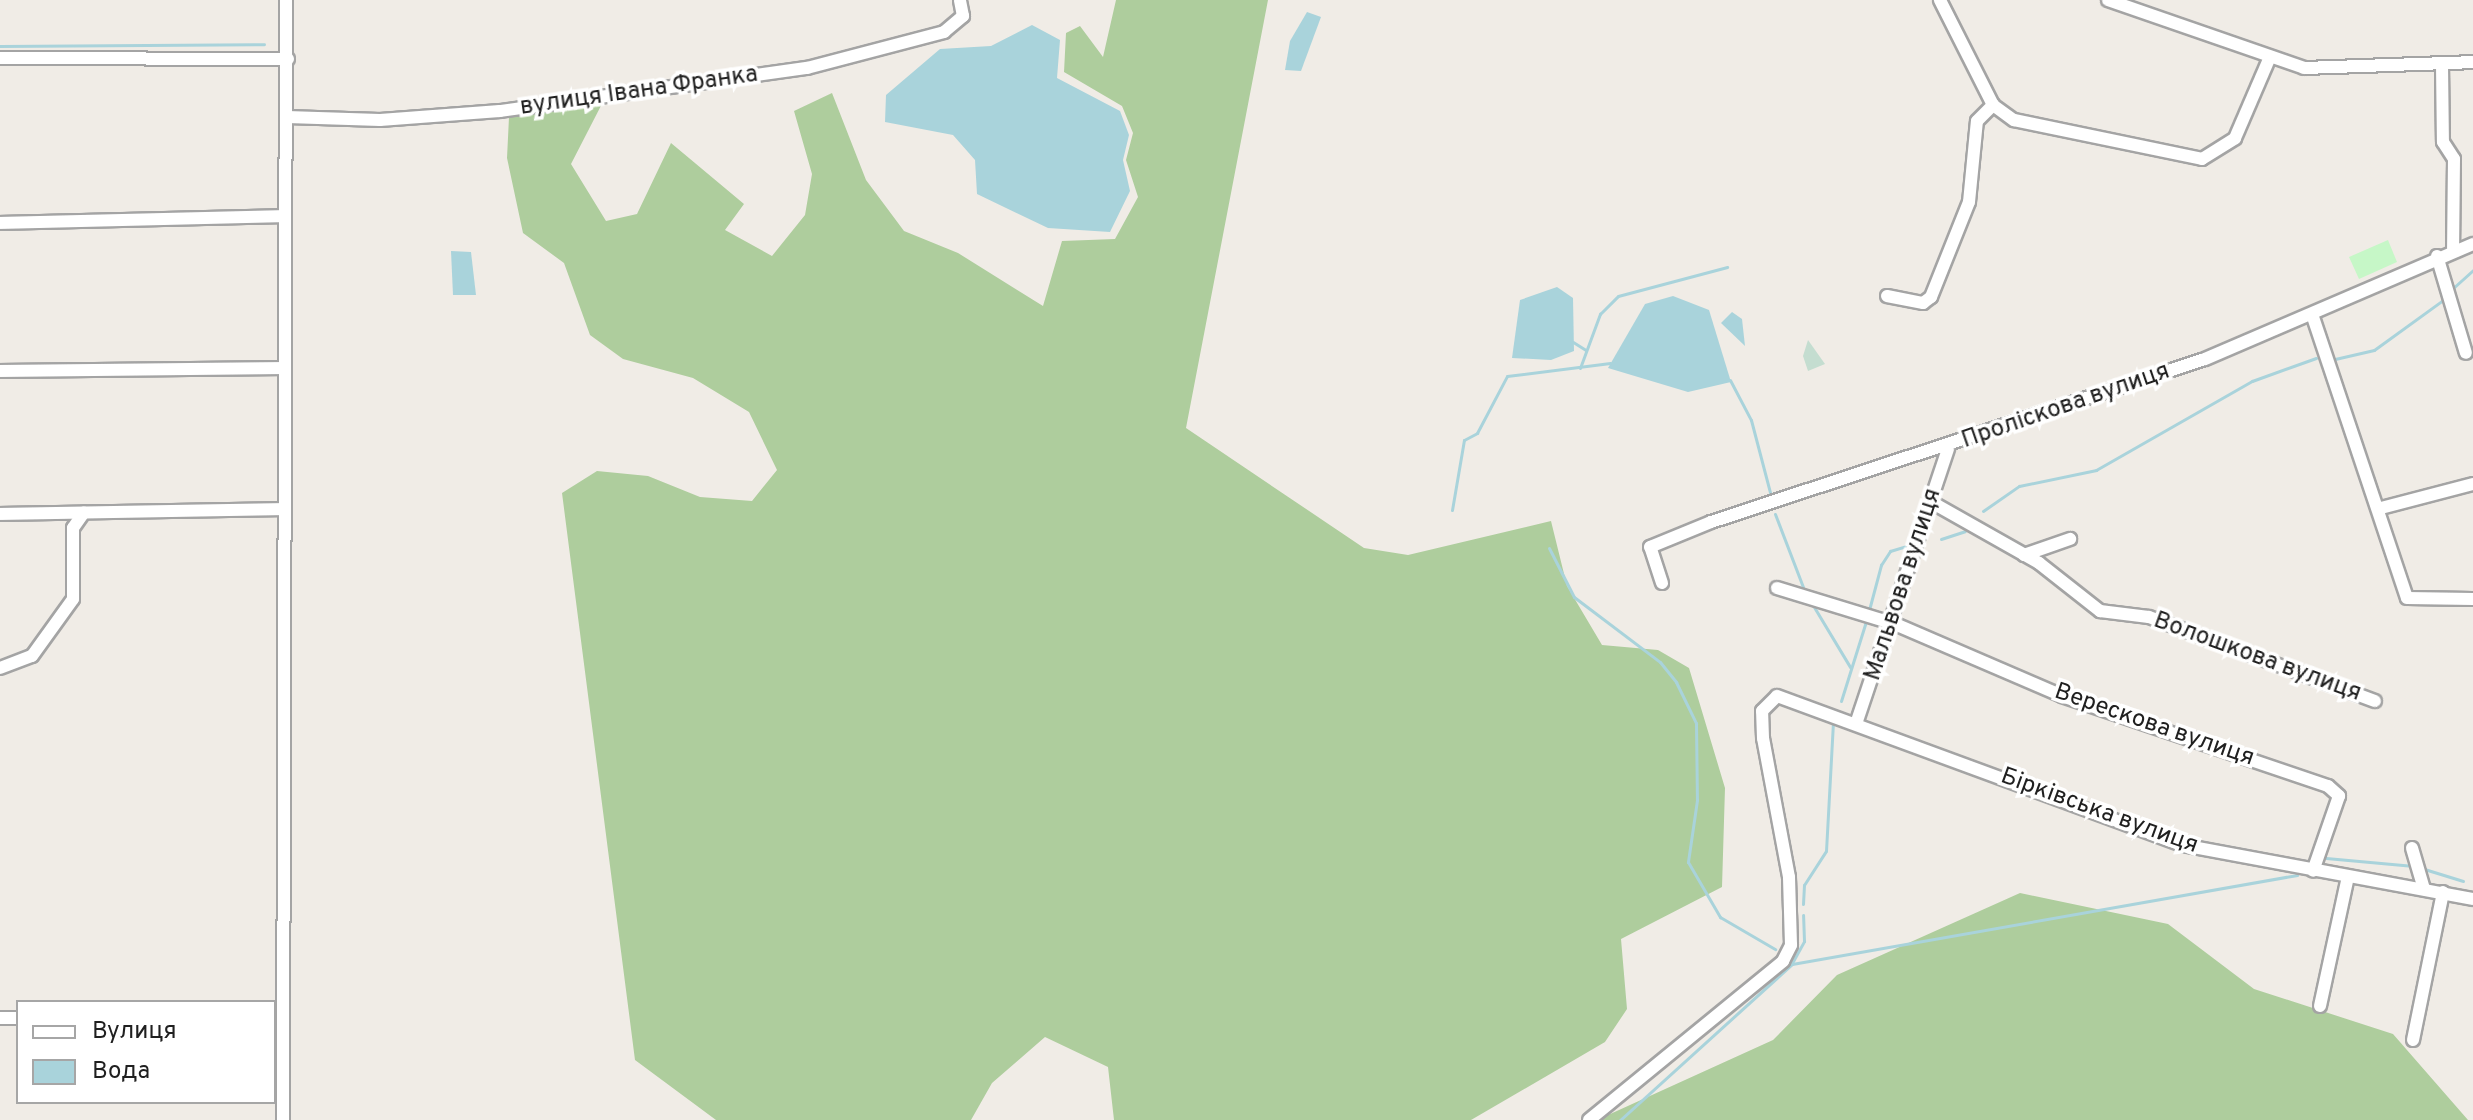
<!DOCTYPE html>
<meta charset="utf-8">
<style>
body{margin:0}
#map{position:relative;width:2473px;height:1120px;overflow:hidden;background:#f0ece6;font-family:Overpass,sans-serif}
div>[style]{position:absolute}
[style*='--x']{left:calc(var(--x)*1px);top:calc(var(--y)*1px);width:calc(var(--w)*1px);rotate:calc(var(--a)*1deg)}
.forest>*{inset:0;background:#aecd9d}
.wetland>*{inset:0;background:#c4ddd0}
.park>*{inset:0;background:#c6f7c7}
.water>*{inset:0;background:#a9d3db}
.stream>*{height:3px;margin:-1.5px;padding:0 1.5px;transform-origin:1.5px;border-radius:1.5px;background:#a9d3db}
.roads{filter:drop-shadow(2px 0 #a4a4a4) drop-shadow(-2px 0 #a4a4a4) drop-shadow(0 2px #a4a4a4) drop-shadow(0 -2px #a4a4a4)}
.minor>*{height:12px;margin:-6px;padding:0 6px;transform-origin:6px;border-radius:6px;background:#fff}
span{translate:-50% -50%;white-space:nowrap;text-align:center;line-height:1.15;-webkit-text-stroke:7px #fff;paint-order:stroke}
.street-label{font-size:24px;color:#202020}
.legend{position:absolute;left:16px;top:1000px;width:260px;height:104px;box-sizing:border-box;background:#fff;border:2px solid #a6a6a6;margin:0;padding:10px 14px;list-style:none;font-size:24px;color:#202020}
.legend li{display:flex;align-items:center;gap:16px;height:40px}
.legend b{width:40px;border:2px solid #a6a6a6}
</style>
<div id="map">
<div class="forest">
<i style="clip-path:polygon(1116px 0,1268px 0,1186px 428px,1364px 548px,1408px 555px,1551px 521px,1567px 586px,1602px 645px,1658px 650px,1689px 668px,1725px 788px,1722px 887px,1621px 939px,1627px 1009px,1605px 1042px,1471px 1120px,1114px 1120px,1108px 1067px,1045px 1037px,992px 1083px,971px 1120px,716px 1120px,635px 1060px,562px 493px,597px 471px,648px 476px,700px 497px,752px 501px,777px 470px,749px 412px,693px 378px,623px 359px,590px 335px,564px 263px,523px 233px,507px 158px,509px 117px,550px 102px,606px 96px,571px 164px,606px 221px,637px 214px,671px 143px,744px 204px,725px 230px,772px 256px,805px 215px,812px 174px,794px 111px,832px 93px,866px 180px,904px 231px,958px 253px,1043px 306px,1062px 241px,1115px 239px,1138px 197px,1126px 160px,1133px 133px,1122px 106px,1064px 72px,1066px 33px,1080px 26px,1103px 57px)"></i>
<i style="clip-path:polygon(2020px 893px,2168px 924px,2254px 989px,2393px 1034px,2468px 1120px,1597px 1120px,1773px 1040px,1837px 975px)"></i>
</div>
<div class="wetland">
<i style="clip-path:polygon(1808px 340px,1825px 364px,1808px 371px,1803px 356px)"></i>
</div>
<div class="park">
<i style="clip-path:polygon(2388px 240px,2397px 262px,2359px 279px,2349px 257px)"></i>
</div>
<div class="water">
<i style="clip-path:polygon(1307px 12px,1321px 17px,1301px 71px,1285px 70px,1290px 41px)"></i>
<i style="clip-path:polygon(1032px 25px,1060px 40px,1057px 78px,1120px 111px,1129px 135px,1123px 160px,1130px 191px,1110px 232px,1048px 228px,977px 194px,975px 160px,953px 135px,885px 122px,886px 95px,940px 49px,991px 46px)"></i>
<i style="clip-path:polygon(451px 251px,471px 252px,476px 295px,453px 295px)"></i>
<i style="clip-path:polygon(1557px 287px,1573px 298px,1574px 351px,1551px 360px,1512px 358px,1520px 300px)"></i>
<i style="clip-path:polygon(1673px 296px,1709px 310px,1731px 382px,1688px 392px,1608px 368px,1645px 304px)"></i>
<i style="clip-path:polygon(1732px 312px,1742px 319px,1745px 346px,1721px 323px)"></i>
</div>
<div class="stream">
<i style="--x:0;--y:46;--w:264;--a:-0.4"></i>
<i style="--x:2452;--y:289;--w:28;--a:-42"></i>
<i style="--x:1573;--y:342;--w:15;--a:32"></i>
<i style="--x:2335;--y:359;--w:40;--a:-13"></i>
<i style="--x:2374;--y:350;--w:85;--a:-35.9"></i>
<i style="--x:1580;--y:368;--w:58;--a:-69.7"></i>
<i style="--x:1600;--y:314;--w:25;--a:-45"></i>
<i style="--x:1618;--y:296;--w:113;--a:-14.9"></i>
<i style="--x:1730;--y:380;--w:45;--a:62.3"></i>
<i style="--x:1751;--y:420;--w:79;--a:75.3"></i>
<i style="--x:1452;--y:510;--w:71;--a:-80.3"></i>
<i style="--x:1464;--y:440;--w:15;--a:-28"></i>
<i style="--x:1477;--y:433;--w:64;--a:-62.2"></i>
<i style="--x:1507;--y:376;--w:104;--a:-7.2"></i>
<i style="--x:1983;--y:511;--w:44;--a:-34.8"></i>
<i style="--x:2019;--y:486;--w:79;--a:-11.7"></i>
<i style="--x:2096;--y:470;--w:180;--a:-29.7"></i>
<i style="--x:2252;--y:381;--w:68;--a:-19.8"></i>
<i style="--x:1775;--y:514;--w:84;--a:69"></i>
<i style="--x:1941;--y:539;--w:25;--a:-18"></i>
<i style="--x:1549;--y:548;--w:55;--a:63"></i>
<i style="--x:1574;--y:597;--w:108;--a:37.1"></i>
<i style="--x:1660;--y:662;--w:26;--a:51"></i>
<i style="--x:1676;--y:682;--w:46;--a:64"></i>
<i style="--x:1696;--y:723;--w:77;--a:89.3"></i>
<i style="--x:1697;--y:800;--w:63;--a:98.3"></i>
<i style="--x:1688;--y:862;--w:64;--a:59.8"></i>
<i style="--x:1720;--y:917;--w:64;--a:30.2"></i>
<i style="--x:1811;--y:602;--w:76;--a:59"></i>
<i style="--x:1869;--y:610;--w:47;--a:-75.1"></i>
<i style="--x:1881;--y:565;--w:17;--a:-57"></i>
<i style="--x:1890;--y:551;--w:21;--a:-17"></i>
<i style="--x:1841;--y:701;--w:87;--a:-72.6"></i>
<i style="--x:2326;--y:858;--w:88;--a:5.2"></i>
<i style="--x:2421;--y:868;--w:44;--a:17.2"></i>
<i style="--x:1803;--y:904;--w:19;--a:-87"></i>
<i style="--x:1804;--y:885;--w:40;--a:-57.1"></i>
<i style="--x:1826;--y:851;--w:130;--a:-86.9"></i>
<i style="--x:1792;--y:963;--w:25;--a:-61"></i>
<i style="--x:1804;--y:941;--w:26;--a:-92"></i>
<i style="--x:1620;--y:1120;--w:232;--a:-42.2"></i>
<i style="--x:1792;--y:964;--w:513;--a:-10"></i>
</div>
<div class="roads">
<div class="minor">
<i style="--x:2108;--y:0;--w:207;--a:19.1"></i>
<i style="--x:2304;--y:68;--w:169;--a:-2"></i>
<i style="--x:0;--y:58;--w:288;--a:0.2"></i>
<i style="--x:2442;--y:65;--w:77;--a:89.3"></i>
<i style="--x:2443;--y:142;--w:20;--a:57"></i>
<i style="--x:2454;--y:159;--w:89;--a:90.6"></i>
<i style="--x:1993;--y:105;--w:26;--a:36"></i>
<i style="--x:2014;--y:120;--w:192;--a:11.7"></i>
<i style="--x:2202;--y:159;--w:39;--a:-32"></i>
<i style="--x:2235;--y:138;--w:86;--a:-66.7"></i>
<i style="--x:287;--y:117;--w:93;--a:1.8"></i>
<i style="--x:380;--y:120;--w:120;--a:-4.3"></i>
<i style="--x:500;--y:111;--w:310;--a:-8"></i>
<i style="--x:807;--y:68;--w:142;--a:-14.7"></i>
<i style="--x:944;--y:32;--w:25;--a:-40"></i>
<i style="--x:963;--y:16;--w:16;--a:-101"></i>
<i style="--x:0;--y:223;--w:282;--a:-1.4"></i>
<i style="--x:2437;--y:256;--w:101;--a:73.4"></i>
<i style="--x:1887;--y:296;--w:37;--a:11"></i>
<i style="--x:1923;--y:303;--w:10;--a:-37"></i>
<i style="--x:1931;--y:297;--w:102;--a:-68.2"></i>
<i style="--x:1969;--y:202;--w:81;--a:-84.4"></i>
<i style="--x:1977;--y:121;--w:23;--a:-45"></i>
<i style="--x:1993;--y:105;--w:118;--a:-116.8"></i>
<i style="--x:2312;--y:314;--w:299;--a:71.5"></i>
<i style="--x:2407;--y:598;--w:66;--a:0.9"></i>
<i style="--x:0;--y:371;--w:280;--a:-0.6"></i>
<i style="--x:1933;--y:503;--w:122;--a:29.5"></i>
<i style="--x:2039;--y:563;--w:78;--a:38.2"></i>
<i style="--x:2100;--y:611;--w:49;--a:7"></i>
<i style="--x:2149;--y:617;--w:241;--a:20.4"></i>
<i style="--x:2381;--y:508;--w:95;--a:-14.6"></i>
<i style="--x:0;--y:514;--w:281;--a:-1"></i>
<i style="--x:2024;--y:555;--w:49;--a:-19.2"></i>
<i style="--x:1662;--y:583;--w:38;--a:-108"></i>
<i style="--x:1650;--y:547;--w:66;--a:-22.3"></i>
<i style="--x:1711;--y:522;--w:520;--a:-18.26"></i>
<i style="--x:2205;--y:359;--w:292;--a:-23.2"></i>
<i style="--x:1777;--y:588;--w:123;--a:17"></i>
<i style="--x:1895;--y:624;--w:182;--a:23.3"></i>
<i style="--x:2062;--y:696;--w:281;--a:18.7"></i>
<i style="--x:2328;--y:786;--w:15;--a:42"></i>
<i style="--x:2339;--y:796;--w:79;--a:109.1"></i>
<i style="--x:0;--y:668;--w:34;--a:-21"></i>
<i style="--x:32;--y:656;--w:70;--a:-54.3"></i>
<i style="--x:73;--y:599;--w:71;--a:-90"></i>
<i style="--x:73;--y:528;--w:19;--a:-55"></i>
<i style="--x:1857;--y:721;--w:287;--a:-71.5"></i>
<i style="--x:2412;--y:848;--w:43;--a:73.7"></i>
<i style="--x:2320;--y:1006;--w:132;--a:-77.8"></i>
<i style="--x:0;--y:1018;--w:18;--a:0"></i>
<i style="--x:2413;--y:1040;--w:151;--a:-78.5"></i>
<i style="--x:283;--y:1120;--w:1120;--a:-89.85"></i>
<i style="--x:1589;--y:1120;--w:251;--a:-39.3"></i>
<i style="--x:1783;--y:961;--w:18;--a:-63"></i>
<i style="--x:1791;--y:945;--w:68;--a:-91.7"></i>
<i style="--x:1789;--y:877;--w:141;--a:-100.6"></i>
<i style="--x:1763;--y:738;--w:27;--a:-92"></i>
<i style="--x:1762;--y:711;--w:21;--a:-45"></i>
<i style="--x:1777;--y:696;--w:432;--a:20.2"></i>
<i style="--x:2182;--y:845;--w:296;--a:10.5"></i>
</div>
</div>
<div class="street-label">
<span style="left:639px;top:92px;rotate:-8deg">вулиця Івана Франка</span>
<span style="left:2066px;top:407px;rotate:-19deg">Проліскова вулиця</span>
<span style="left:1904px;top:585px;rotate:-72deg">Мальвова вулиця</span>
<span style="left:2257px;top:658px;rotate:20deg">Волошкова вулиця</span>
<span style="left:2154px;top:726px;rotate:19deg">Верескова вулиця</span>
<span style="left:2099px;top:812px;rotate:20deg">Бірківська вулиця</span>
</div>
<ul class="legend">
<li><b style="height:10px;background:#fff"></b>Вулиця</li>
<li><b style="height:22px;background:#a9d3db"></b>Вода</li>
</ul>
</div>
